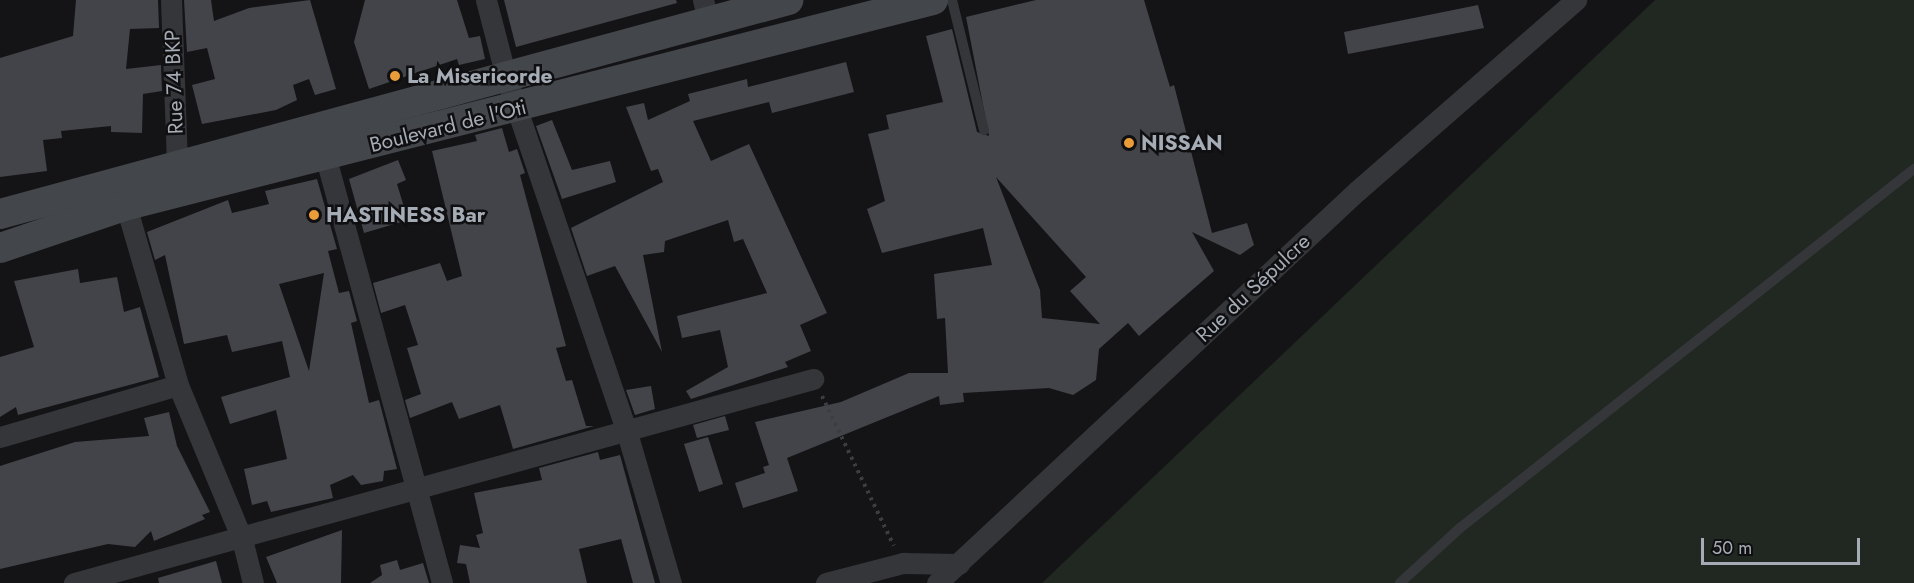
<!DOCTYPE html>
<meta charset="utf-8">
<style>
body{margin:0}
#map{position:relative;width:1914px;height:583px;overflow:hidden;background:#141416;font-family:Jost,sans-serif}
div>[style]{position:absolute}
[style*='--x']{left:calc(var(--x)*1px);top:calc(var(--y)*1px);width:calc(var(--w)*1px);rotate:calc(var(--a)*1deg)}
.green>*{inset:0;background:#202821}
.building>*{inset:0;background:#434449}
.path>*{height:4px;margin-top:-2px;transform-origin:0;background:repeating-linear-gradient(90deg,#3b3d41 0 3px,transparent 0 7.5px)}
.service>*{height:10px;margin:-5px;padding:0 5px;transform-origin:5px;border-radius:5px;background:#35363a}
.minor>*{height:21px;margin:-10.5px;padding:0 10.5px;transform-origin:10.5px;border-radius:10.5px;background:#35363a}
.secondary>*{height:30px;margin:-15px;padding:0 15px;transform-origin:15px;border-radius:15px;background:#43464a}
.dots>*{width:16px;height:16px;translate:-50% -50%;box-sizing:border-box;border:3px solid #0f0f11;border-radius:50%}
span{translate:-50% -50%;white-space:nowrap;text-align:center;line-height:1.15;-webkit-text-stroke:5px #0f0f11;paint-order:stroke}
.poi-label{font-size:21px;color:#a6acb5;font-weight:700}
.left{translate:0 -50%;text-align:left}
.street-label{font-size:21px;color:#a6acb5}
.scale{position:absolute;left:1701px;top:538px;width:159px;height:27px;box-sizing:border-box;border:3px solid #a6acb5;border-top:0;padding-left:8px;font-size:18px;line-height:21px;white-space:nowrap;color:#a6acb5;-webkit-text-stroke:4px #0f0f11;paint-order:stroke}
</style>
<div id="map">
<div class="green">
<i style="clip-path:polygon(1655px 0,1914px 0,1914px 583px,1042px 583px)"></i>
</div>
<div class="building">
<i style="clip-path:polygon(76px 0,158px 0,159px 28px,130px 29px,126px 69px,161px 65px,162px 91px,143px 94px,142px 133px,111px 132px,111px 126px,61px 131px,62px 138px,43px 140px,47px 171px,0 177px,0 58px,73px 36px)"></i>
<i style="clip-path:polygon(184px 0,211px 0,214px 21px,249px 8px,310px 0,336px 89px,315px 95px,309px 79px,293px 85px,297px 100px,276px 110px,202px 124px,192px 85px,215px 79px,207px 48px,187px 52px)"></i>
<i style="clip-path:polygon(365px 0,457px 0,469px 38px,480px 36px,485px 59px,459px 65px,457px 59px,369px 89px,354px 42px)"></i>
<i style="clip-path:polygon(504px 0,676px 0,677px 3px,516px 47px)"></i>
<i style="clip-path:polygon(evenodd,1036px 0,1144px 0,1170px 87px,1174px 85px,1212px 233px,1247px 223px,1254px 245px,1240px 255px,1192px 232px,1214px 271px,1139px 336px,1128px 323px,1099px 349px,1096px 380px,1073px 395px,1049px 388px,963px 393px,964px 402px,940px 405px,939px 396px,787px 458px,798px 491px,743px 508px,735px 483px,765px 473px,763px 467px,769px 465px,755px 422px,841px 402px,909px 373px,948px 373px,945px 318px,937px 319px,934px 274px,992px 265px,983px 228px,882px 253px,867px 209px,885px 201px,868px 134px,889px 129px,886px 115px,943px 102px,926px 36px,952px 29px,977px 132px,989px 136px,966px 17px,1036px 0,996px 177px,1086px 277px,1070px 291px,1100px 324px,1042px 318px,1040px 290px,996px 177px)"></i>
<i style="clip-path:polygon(1478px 5px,1484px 28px,1348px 54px,1344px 32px)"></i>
<i style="clip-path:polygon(846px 62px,854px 92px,772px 113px,769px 102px,693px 121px,711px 161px,749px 144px,827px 313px,800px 325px,811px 351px,785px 362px,788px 367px,691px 399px,686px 391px,728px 367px,720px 330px,682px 338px,677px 316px,767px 293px,743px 239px,734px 242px,728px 220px,665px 241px,664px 252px,643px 255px,662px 352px,615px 266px,587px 276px,571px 228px,663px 182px,658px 169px,651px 171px,626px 107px,644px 103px,648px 120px,690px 101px,688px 94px,747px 79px,748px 87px)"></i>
<i style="clip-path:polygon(552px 120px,572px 170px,610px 161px,616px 182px,562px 199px,536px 126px)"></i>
<i style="clip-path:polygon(502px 128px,509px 152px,517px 149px,525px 173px,520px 175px,566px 346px,556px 348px,566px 381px,572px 380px,586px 426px,594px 426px,513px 449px,500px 405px,459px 419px,452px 402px,410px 418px,405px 400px,421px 394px,407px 348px,418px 345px,405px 305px,381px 313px,373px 283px,440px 263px,447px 281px,462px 276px,432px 151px,477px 141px,475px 135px)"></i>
<i style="clip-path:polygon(398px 160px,406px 180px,397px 184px,408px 220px,364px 233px,349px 179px)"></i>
<i style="clip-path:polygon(evenodd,317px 179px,337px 249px,328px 251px,339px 293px,349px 291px,357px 321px,351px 323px,369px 403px,379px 400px,397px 469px,384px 471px,383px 481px,361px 485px,353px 475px,330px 485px,333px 498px,271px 512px,267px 501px,252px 505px,244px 469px,287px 459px,276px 410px,230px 424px,221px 397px,290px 377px,282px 341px,232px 352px,227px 335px,184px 344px,165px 255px,155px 260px,147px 232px,228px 200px,232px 213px,269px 204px,265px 191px,317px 179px,324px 273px,309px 371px,279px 284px,324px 273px)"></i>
<i style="clip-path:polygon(78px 269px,80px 283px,117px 277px,124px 312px,140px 307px,159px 377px,18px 415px,16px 407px,0 417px,0 357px,34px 347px,14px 281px)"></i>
<i style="clip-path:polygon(651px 386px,655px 409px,635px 415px,626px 390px)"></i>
<i style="clip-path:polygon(169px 412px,177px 446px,210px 512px,202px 515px,205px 519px,154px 541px,151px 531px,135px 547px,108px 544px,0 569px,0 466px,75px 442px,149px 436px,144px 418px)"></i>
<i style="clip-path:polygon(725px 416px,729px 430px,697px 438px,693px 425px)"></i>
<i style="clip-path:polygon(708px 437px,723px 484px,699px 492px,684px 444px)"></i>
<i style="clip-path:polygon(598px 452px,600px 460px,620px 455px,655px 583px,633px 583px,621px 539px,579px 549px,587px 583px,470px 583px,466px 564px,457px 563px,460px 545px,480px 548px,476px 535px,483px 533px,474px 493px,542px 480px,539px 468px)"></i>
<i style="clip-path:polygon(342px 530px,341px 583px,277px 583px,266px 557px)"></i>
<i style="clip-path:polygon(397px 560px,400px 570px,423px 563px,429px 583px,370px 583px,382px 575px,380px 565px)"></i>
<i style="clip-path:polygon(216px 561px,222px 583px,159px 583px,158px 578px)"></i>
</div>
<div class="path">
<i style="--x:822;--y:396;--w:166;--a:64.4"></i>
</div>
<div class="service">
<i style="--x:952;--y:0;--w:134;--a:76.2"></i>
<i style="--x:1400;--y:583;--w:81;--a:-42.5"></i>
<i style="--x:1460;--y:528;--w:579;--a:-38.34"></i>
</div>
<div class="minor">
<i style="--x:171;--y:0;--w:164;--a:87.9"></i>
<i style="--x:486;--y:0;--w:80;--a:75.4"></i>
<i style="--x:506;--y:77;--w:369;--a:71.2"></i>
<i style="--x:625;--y:426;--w:164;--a:73.7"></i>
<i style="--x:703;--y:0;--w:21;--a:76"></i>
<i style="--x:322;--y:144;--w:455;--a:74.7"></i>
<i style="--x:122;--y:192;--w:201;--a:73.8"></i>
<i style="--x:178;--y:385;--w:167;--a:67.4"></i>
<i style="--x:242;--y:539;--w:45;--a:76"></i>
<i style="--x:0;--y:437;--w:185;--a:-16.3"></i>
<i style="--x:74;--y:583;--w:767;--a:-15.43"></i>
<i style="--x:826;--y:583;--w:80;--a:-14.6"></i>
<i style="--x:903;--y:563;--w:56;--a:1"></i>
<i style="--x:937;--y:583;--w:575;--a:-43.03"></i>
<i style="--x:1357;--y:191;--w:291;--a:-41.1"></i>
</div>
<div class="secondary">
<i style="--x:0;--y:214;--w:817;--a:-15.19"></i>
<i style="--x:0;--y:248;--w:131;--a:-18.7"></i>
<i style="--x:124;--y:206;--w:835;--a:-14.29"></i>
</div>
<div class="dots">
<i style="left:395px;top:76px;background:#e99c38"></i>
<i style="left:1129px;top:143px;background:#e99c38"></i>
<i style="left:314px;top:215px;background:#e99c38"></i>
</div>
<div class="poi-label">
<span class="left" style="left:407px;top:76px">La Misericorde</span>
<span class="left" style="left:1141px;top:143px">NISSAN</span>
<span class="left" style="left:326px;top:215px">HASTINESS Bar</span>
</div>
<div class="street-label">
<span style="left:174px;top:82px;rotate:-92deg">Rue 74 BKP</span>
<span style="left:448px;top:126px;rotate:-14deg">Boulevard de l'Oti</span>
<span style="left:1253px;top:288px;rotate:-43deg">Rue du Sépulcre</span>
</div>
<div class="scale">50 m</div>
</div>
